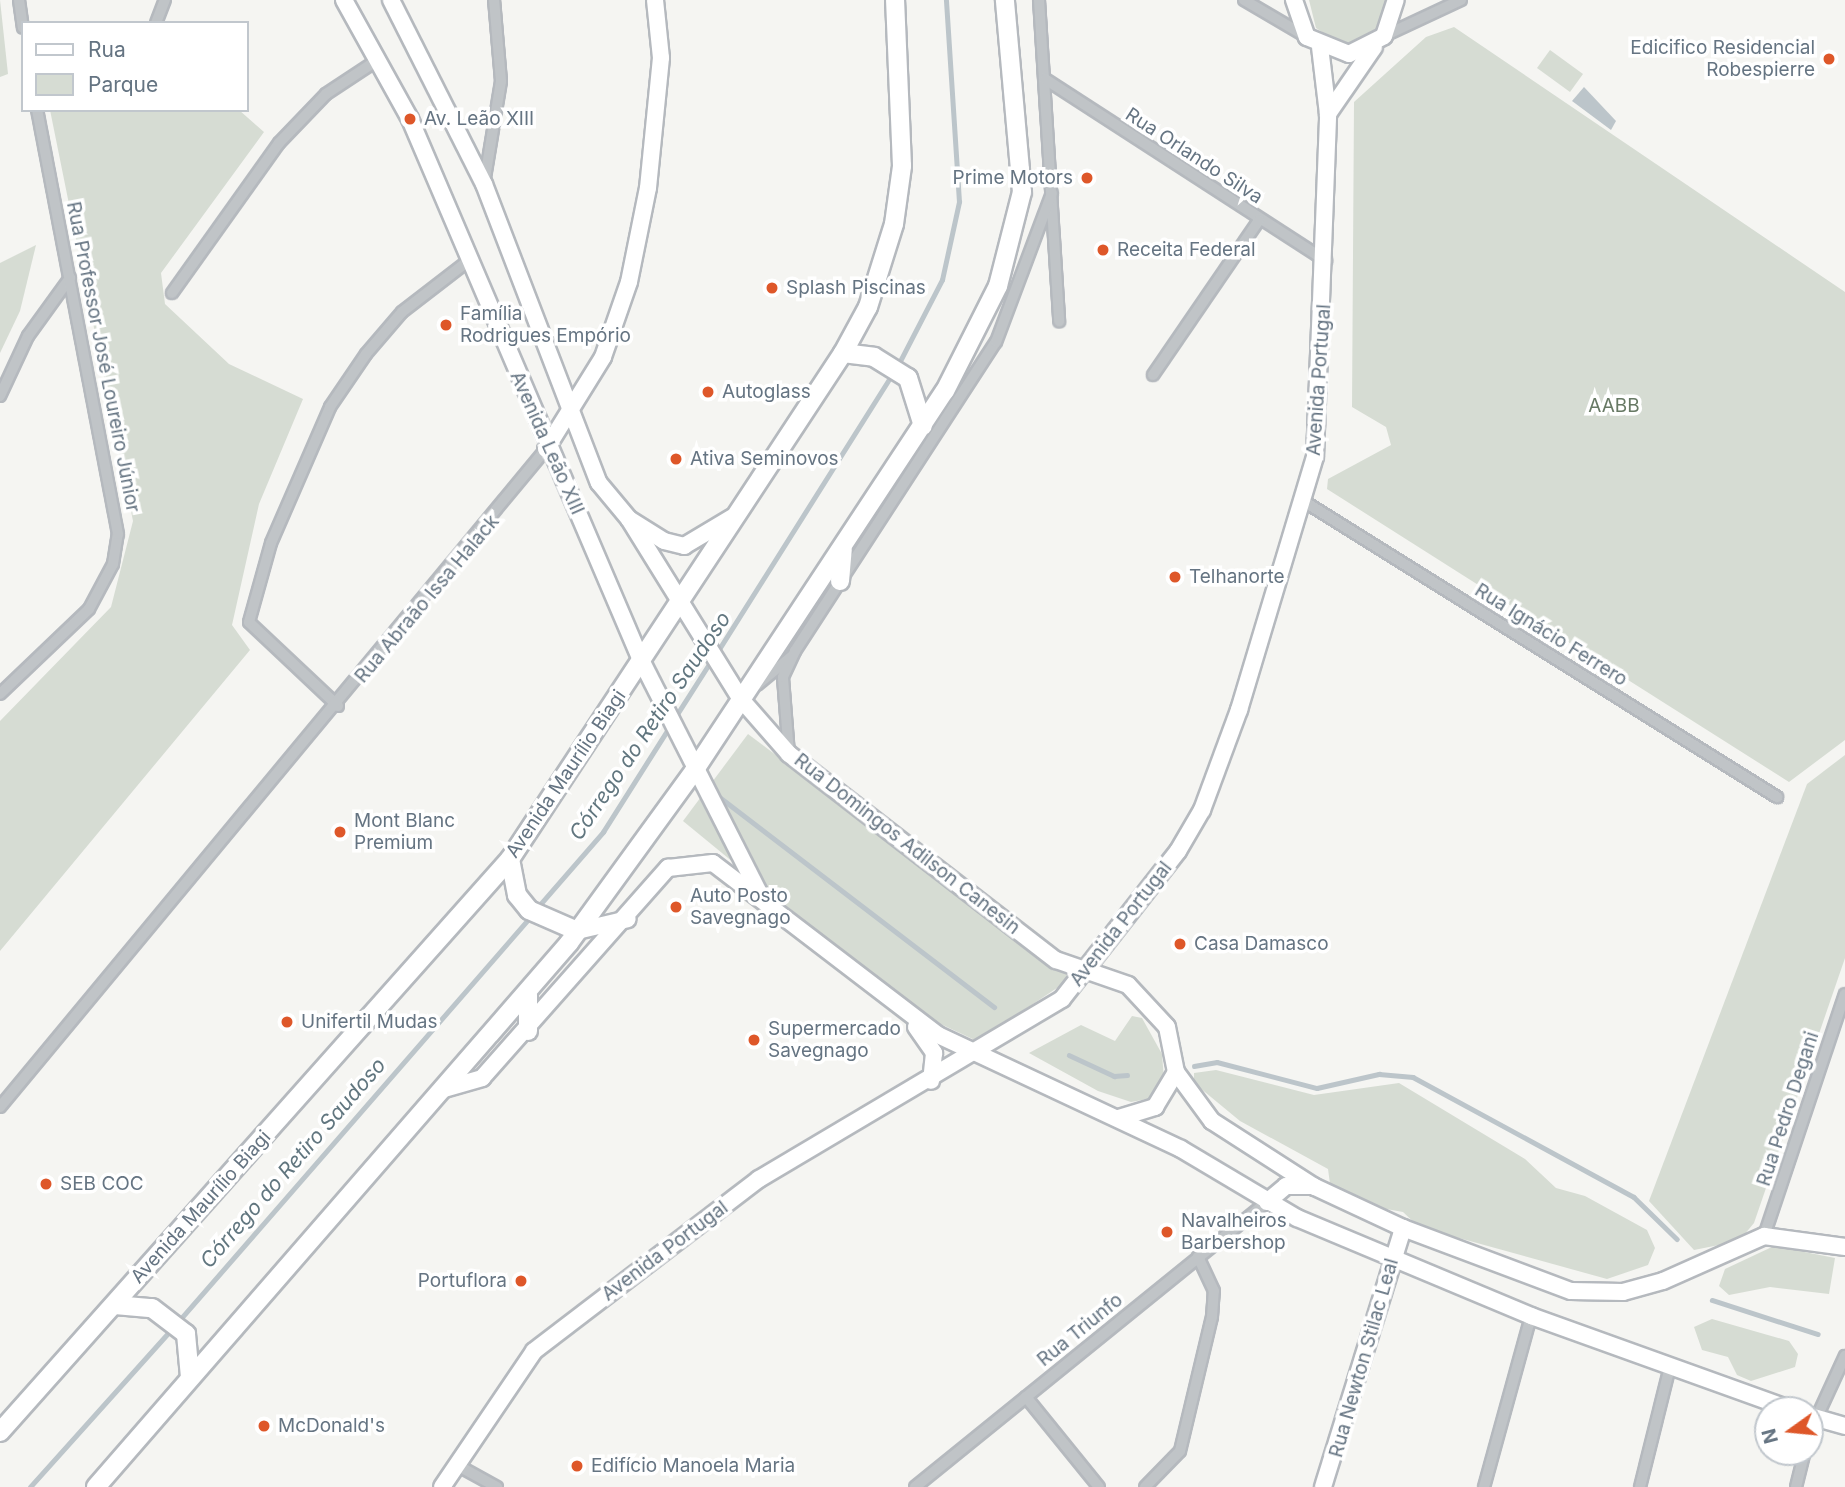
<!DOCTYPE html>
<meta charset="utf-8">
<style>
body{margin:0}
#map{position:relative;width:1845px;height:1487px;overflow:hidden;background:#f5f5f2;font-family:Inter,sans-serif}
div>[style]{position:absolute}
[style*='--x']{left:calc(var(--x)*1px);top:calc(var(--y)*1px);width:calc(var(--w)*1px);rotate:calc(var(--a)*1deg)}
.green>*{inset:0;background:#d6dcd3}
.water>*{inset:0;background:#bcc5ca}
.stream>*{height:4.5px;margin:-2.25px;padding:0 2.25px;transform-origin:2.25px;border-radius:2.25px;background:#bcc5ca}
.roads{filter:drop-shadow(2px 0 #b5b9be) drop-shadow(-2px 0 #b5b9be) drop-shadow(0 2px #b5b9be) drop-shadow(0 -2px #b5b9be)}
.street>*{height:10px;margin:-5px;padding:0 5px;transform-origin:5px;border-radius:5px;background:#c0c4c7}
.secondary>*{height:16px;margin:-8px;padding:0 8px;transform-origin:8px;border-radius:8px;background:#fff}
.primary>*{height:18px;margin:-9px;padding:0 9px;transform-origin:9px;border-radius:9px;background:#fff}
.dots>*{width:19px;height:19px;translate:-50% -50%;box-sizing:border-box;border:4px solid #fff;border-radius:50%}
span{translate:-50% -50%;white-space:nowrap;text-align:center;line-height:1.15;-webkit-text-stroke:7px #fff;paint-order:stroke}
.poi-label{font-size:19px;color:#657482}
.right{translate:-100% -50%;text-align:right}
.left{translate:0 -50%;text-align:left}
.street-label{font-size:19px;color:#657482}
.park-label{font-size:19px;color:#677964}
.water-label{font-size:21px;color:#61767f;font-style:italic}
.legend{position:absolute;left:21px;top:21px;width:228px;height:91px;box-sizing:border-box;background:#fff;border:2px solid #c1c7cd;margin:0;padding:9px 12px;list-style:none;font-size:21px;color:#657482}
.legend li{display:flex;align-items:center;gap:14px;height:35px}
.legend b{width:35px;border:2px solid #c1c7cd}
.north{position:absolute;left:1754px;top:1396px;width:70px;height:70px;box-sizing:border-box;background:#fff;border:2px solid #c1c7cd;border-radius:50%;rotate:255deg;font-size:19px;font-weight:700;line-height:28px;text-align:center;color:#657482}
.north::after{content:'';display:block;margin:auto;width:24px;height:32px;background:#de5729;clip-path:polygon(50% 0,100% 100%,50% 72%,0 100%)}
</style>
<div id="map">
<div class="green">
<i style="clip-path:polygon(0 0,8px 74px,0 77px)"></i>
<i style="clip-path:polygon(1309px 0,1396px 0,1378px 40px,1344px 47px,1316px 28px)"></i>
<i style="clip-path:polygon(1454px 27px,1845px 292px,1845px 740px,1789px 782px,1327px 489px,1328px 479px,1391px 445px,1386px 427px,1352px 407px,1354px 102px,1426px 37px)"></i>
<i style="clip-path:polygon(1550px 50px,1583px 74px,1570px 92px,1537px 68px)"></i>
<i style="clip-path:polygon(50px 110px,239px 110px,264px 132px,161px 273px,165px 304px,229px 364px,303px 399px,259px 504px,232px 625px,250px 650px,0 951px,0 721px,111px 607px,133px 521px)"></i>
<i style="clip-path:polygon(36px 245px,20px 311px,0 353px,0 263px)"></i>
<i style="clip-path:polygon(748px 734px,1072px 978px,977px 1041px,917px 1013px,683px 821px)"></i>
<i style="clip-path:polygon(1845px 755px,1845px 958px,1754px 1223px,1739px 1241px,1694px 1250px,1649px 1201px,1807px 784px)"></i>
<i style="clip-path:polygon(1132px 1016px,1142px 1018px,1162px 1054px,1164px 1079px,1153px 1098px,1131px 1102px,1098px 1091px,1029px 1053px,1081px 1025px,1115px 1041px)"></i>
<i style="clip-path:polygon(1216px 1070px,1314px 1095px,1399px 1083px,1525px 1159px,1556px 1188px,1585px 1196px,1647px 1230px,1655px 1248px,1648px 1265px,1607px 1279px,1419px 1227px,1403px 1212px,1370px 1206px,1330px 1184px,1328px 1169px,1240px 1121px,1194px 1083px,1194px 1073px)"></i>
<i style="clip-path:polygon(1774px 1246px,1835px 1258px,1829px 1294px,1770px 1287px,1729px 1295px,1719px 1286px,1725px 1269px)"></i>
<i style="clip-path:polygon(1712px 1319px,1789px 1341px,1798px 1354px,1795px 1367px,1751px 1381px,1737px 1375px,1728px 1357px,1702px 1350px,1694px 1327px)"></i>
</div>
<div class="water">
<i style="clip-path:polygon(1584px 87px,1616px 121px,1611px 130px,1572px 101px)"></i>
</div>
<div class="stream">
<i style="--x:897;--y:367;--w:98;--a:-62.7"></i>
<i style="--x:942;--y:280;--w:80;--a:-77.7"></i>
<i style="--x:959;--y:202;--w:202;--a:-93.7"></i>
<i style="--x:716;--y:654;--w:330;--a:-57.8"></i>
<i style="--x:674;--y:719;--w:69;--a:-57.5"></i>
<i style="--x:717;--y:795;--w:349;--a:37.4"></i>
<i style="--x:537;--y:908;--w:101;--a:-49"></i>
<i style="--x:603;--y:832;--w:125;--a:-57.7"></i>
<i style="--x:1069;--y:1055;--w:50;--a:25"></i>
<i style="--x:1114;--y:1076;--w:13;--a:-4"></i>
<i style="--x:1194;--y:1066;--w:23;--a:-10"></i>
<i style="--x:1217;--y:1062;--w:103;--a:14.6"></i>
<i style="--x:1317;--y:1088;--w:64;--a:-12.7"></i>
<i style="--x:1379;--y:1074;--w:34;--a:5"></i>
<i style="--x:1413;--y:1077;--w:251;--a:28.5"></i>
<i style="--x:1634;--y:1197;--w:60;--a:44.3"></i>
<i style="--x:1712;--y:1300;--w:111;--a:17.8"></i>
<i style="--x:177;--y:1323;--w:541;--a:-48.97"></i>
<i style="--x:30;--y:1487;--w:211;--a:-48.1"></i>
</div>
<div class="roads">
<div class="street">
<i style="--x:19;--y:0;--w:28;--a:82"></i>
<i style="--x:1039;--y:0;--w:322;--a:86.4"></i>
<i style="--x:1244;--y:0;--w:73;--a:30.4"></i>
<i style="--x:156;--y:23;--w:25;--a:-69"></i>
<i style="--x:1384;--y:36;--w:85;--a:-25.1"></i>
<i style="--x:1045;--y:79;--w:335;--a:32.9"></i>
<i style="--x:484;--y:184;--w:104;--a:-80.6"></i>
<i style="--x:501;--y:81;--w:81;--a:-94.9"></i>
<i style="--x:172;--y:293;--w:184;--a:-54.5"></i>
<i style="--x:279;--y:143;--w:68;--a:-46.2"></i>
<i style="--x:326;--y:94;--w:64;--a:-33.4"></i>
<i style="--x:1153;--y:375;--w:188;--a:-55.6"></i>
<i style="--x:0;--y:396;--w:66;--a:-65"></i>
<i style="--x:28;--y:336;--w:72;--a:-54.1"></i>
<i style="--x:1305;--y:502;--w:557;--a:32.01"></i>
<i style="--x:757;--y:685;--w:44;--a:-39.5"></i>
<i style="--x:0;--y:694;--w:123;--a:-43.7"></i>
<i style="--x:89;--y:609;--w:51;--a:-61.9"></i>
<i style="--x:113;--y:564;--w:30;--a:-81"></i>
<i style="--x:118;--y:534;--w:432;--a:-100.8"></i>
<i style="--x:338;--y:706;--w:122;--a:-136.7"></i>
<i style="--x:249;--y:622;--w:82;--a:-74.4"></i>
<i style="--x:271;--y:543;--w:148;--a:-66.5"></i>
<i style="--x:330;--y:407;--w:64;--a:-55.8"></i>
<i style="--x:366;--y:354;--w:55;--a:-49.4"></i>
<i style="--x:402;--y:312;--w:88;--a:-37.6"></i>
<i style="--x:789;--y:754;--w:77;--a:-94.5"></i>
<i style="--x:783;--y:677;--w:29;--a:-65"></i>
<i style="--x:795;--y:651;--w:369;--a:-57"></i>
<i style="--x:996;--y:342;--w:159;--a:-69.4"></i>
<i style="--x:0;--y:1107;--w:855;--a:-50.31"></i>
<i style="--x:1764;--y:1236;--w:255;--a:-71.5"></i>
<i style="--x:1026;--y:1397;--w:116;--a:51"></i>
<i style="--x:1810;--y:1432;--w:84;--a:-65.3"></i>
<i style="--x:455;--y:1464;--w:48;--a:28.7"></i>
<i style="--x:915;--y:1487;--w:453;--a:-39"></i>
<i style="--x:1145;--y:1487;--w:50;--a:-45.8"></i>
<i style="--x:1180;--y:1451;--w:138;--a:-76.6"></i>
<i style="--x:1212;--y:1317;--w:26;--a:-86"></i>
<i style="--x:1214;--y:1291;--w:38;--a:-115"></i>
<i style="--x:1484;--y:1487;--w:177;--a:-74.6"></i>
<i style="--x:1640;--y:1487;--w:124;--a:-76"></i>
<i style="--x:1796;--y:1487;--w:36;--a:-76"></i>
</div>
<div class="secondary">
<i style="--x:344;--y:0;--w:136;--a:61"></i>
<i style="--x:410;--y:119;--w:588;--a:66.88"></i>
<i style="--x:641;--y:660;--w:266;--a:63.1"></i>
<i style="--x:391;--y:0;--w:206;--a:63.2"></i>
<i style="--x:484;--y:184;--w:320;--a:69"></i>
<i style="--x:599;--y:483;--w:47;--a:50.2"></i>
<i style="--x:629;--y:519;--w:41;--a:32.2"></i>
<i style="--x:664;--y:541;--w:21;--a:14"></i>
<i style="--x:684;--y:546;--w:55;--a:-30.8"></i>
<i style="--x:1294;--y:0;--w:39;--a:71"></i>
<i style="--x:1307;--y:37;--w:45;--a:22"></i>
<i style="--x:1349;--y:54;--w:39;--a:-27"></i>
<i style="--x:1384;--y:36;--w:38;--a:-72"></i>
<i style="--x:1328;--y:114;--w:81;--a:-55.5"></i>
<i style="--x:546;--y:449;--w:108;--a:-58.2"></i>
<i style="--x:603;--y:357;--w:79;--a:-70.9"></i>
<i style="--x:629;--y:282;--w:96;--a:-78.6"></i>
<i style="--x:648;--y:188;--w:131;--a:-84.3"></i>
<i style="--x:661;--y:58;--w:58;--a:-95.9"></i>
<i style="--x:629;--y:519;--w:211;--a:58.2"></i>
<i style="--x:740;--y:698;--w:74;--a:48.8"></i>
<i style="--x:789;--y:754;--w:337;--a:37.7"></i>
<i style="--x:1056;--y:960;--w:76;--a:19.1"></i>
<i style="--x:1128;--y:985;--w:57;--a:47.1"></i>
<i style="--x:1167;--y:1027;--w:46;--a:78.7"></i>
<i style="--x:1176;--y:1072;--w:61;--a:53.7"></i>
<i style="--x:1212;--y:1121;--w:122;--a:32.7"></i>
<i style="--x:1315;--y:1187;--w:97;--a:25"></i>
<i style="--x:1403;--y:1228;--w:179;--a:20.6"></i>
<i style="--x:1571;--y:1291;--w:52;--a:1.1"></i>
<i style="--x:1623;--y:1292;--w:41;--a:-15.4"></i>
<i style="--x:1663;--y:1281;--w:111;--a:-24"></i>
<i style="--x:1764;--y:1236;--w:82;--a:7.7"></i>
<i style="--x:577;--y:931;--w:52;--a:-13.2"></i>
<i style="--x:916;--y:1027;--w:32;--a:55"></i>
<i style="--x:934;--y:1053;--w:28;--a:96"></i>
<i style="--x:444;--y:1089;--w:40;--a:-16"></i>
<i style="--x:482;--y:1078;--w:281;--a:-48.5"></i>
<i style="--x:668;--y:868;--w:45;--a:-6.3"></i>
<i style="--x:713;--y:863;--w:283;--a:37.4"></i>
<i style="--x:938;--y:1035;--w:268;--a:25.1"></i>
<i style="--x:1181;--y:1149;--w:135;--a:30.7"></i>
<i style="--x:1297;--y:1218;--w:254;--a:22.7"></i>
<i style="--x:1531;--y:1316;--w:277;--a:19.8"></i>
<i style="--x:1119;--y:1118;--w:38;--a:-17"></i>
<i style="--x:1155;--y:1107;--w:41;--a:-59"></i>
<i style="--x:1267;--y:1202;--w:25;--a:-40"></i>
<i style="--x:1286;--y:1186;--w:27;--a:0"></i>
<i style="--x:1810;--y:1416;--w:36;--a:16"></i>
<i style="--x:442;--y:1487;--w:164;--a:-55.9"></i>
<i style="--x:534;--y:1351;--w:283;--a:-37.4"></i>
<i style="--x:759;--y:1179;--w:352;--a:-30.7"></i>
<i style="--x:1062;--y:999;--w:188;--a:-51.9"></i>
<i style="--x:1178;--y:851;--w:48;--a:-59.7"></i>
<i style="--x:1202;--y:810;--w:107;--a:-69.7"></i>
<i style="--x:1239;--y:710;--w:264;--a:-73.3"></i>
<i style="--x:1315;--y:457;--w:343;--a:-87.8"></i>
<i style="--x:1328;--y:114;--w:67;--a:-96.8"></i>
<i style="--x:1323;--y:1487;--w:271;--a:-72.8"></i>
</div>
<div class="primary">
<i style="--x:843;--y:353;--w:31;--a:7"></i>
<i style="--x:874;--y:357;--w:40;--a:32"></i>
<i style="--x:908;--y:378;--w:50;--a:72.6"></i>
<i style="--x:840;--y:581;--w:32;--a:-85"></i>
<i style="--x:510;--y:859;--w:37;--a:79"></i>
<i style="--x:517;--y:895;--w:19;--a:51"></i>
<i style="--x:529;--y:910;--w:52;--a:23.6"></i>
<i style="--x:528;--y:1031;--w:36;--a:-90"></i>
<i style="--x:115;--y:1305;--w:37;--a:5"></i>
<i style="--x:152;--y:1308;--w:43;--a:37.4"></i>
<i style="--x:186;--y:1334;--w:43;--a:84.7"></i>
<i style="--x:0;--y:1432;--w:767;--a:-48.33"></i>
<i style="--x:510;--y:859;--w:606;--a:-56.65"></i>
<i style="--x:843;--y:353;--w:52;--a:-61.5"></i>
<i style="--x:868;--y:307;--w:87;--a:-72.6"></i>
<i style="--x:894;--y:224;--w:59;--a:-82.1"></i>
<i style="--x:902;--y:166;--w:166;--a:-92.4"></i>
<i style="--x:96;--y:1487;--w:721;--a:-48.99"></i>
<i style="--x:569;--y:943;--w:213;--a:-54"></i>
<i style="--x:694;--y:771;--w:455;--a:-56.6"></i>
<i style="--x:945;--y:391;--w:118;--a:-63.2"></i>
<i style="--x:998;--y:286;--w:97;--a:-75.7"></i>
<i style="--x:1022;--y:192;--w:193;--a:-95.1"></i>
</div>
</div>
<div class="dots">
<i style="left:1829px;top:59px;background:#de5729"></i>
<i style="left:410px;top:119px;background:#de5729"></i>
<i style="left:1087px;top:178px;background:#de5729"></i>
<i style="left:1103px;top:250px;background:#de5729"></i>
<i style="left:772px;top:288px;background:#de5729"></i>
<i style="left:446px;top:325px;background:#de5729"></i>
<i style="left:708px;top:392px;background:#de5729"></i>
<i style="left:676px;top:459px;background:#de5729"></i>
<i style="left:1175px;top:577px;background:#de5729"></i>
<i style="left:340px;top:832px;background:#de5729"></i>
<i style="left:676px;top:907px;background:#de5729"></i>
<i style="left:1180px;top:944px;background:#de5729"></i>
<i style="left:287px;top:1022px;background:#de5729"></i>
<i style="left:754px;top:1040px;background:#de5729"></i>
<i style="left:46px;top:1184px;background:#de5729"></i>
<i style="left:1167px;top:1232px;background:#de5729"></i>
<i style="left:521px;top:1281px;background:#de5729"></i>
<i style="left:264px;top:1426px;background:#de5729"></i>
<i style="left:577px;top:1466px;background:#de5729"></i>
</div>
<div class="poi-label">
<span class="right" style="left:1815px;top:59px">Edicifico Residencial<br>Robespierre</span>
<span class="left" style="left:424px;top:119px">Av. Leão XIII</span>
<span class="right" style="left:1073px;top:178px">Prime Motors</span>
<span class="left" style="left:1117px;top:250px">Receita Federal</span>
<span class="left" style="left:786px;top:288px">Splash Piscinas</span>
<span class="left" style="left:460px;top:325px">Família<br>Rodrigues Empório</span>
<span class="left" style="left:722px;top:392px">Autoglass</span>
<span class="left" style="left:690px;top:459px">Ativa Seminovos</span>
<span class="left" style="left:1189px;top:577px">Telhanorte</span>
<span class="left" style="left:354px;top:832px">Mont Blanc<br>Premium</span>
<span class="left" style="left:690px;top:907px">Auto Posto<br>Savegnago</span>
<span class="left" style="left:1194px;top:944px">Casa Damasco</span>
<span class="left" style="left:301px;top:1022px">Unifertil Mudas</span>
<span class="left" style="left:768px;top:1040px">Supermercado<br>Savegnago</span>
<span class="left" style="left:60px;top:1184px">SEB COC</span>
<span class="left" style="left:1181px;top:1232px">Navalheiros<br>Barbershop</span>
<span class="right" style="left:507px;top:1281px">Portuflora</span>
<span class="left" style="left:278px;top:1426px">McDonald's</span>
<span class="left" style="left:591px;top:1466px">Edifício Manoela Maria</span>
</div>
<div class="street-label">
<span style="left:1194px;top:156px;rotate:33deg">Rua Orlando Silva</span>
<span style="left:103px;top:357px;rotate:79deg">Rua Professor José Loureiro Júnior</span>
<span style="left:1319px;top:380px;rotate:-86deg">Avenida Portugal</span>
<span style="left:547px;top:443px;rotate:66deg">Avenida Leão XIII</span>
<span style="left:427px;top:599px;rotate:-50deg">Rua Abraão Issa Halack</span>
<span style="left:1551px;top:635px;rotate:32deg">Rua Ignácio Ferrero</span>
<span style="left:566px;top:774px;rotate:-56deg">Avenida Maurílio Biagi</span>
<span style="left:907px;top:844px;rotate:38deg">Rua Domingos Adilson Canesin</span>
<span style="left:1121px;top:924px;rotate:-52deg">Avenida Portugal</span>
<span style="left:1788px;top:1109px;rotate:-72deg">Rua Pedro Degani</span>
<span style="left:201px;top:1207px;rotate:-48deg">Avenida Maurílio Biagi</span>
<span style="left:665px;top:1251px;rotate:-37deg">Avenida Portugal</span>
<span style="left:1080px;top:1330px;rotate:-39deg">Rua Triunfo</span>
<span style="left:1364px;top:1358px;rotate:-74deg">Rua Newton Stilac Leal</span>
</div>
<div class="park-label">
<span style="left:1614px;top:406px">AABB</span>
</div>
<div class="water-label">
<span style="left:650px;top:726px;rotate:-56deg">Córrego do Retiro Saudoso</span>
<span style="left:293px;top:1163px;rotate:-49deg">Córrego do Retiro Saudoso</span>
</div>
<ul class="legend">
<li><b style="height:9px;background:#fff"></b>Rua</li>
<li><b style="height:19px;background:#d6dcd3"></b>Parque</li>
</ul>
<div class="north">N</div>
</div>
